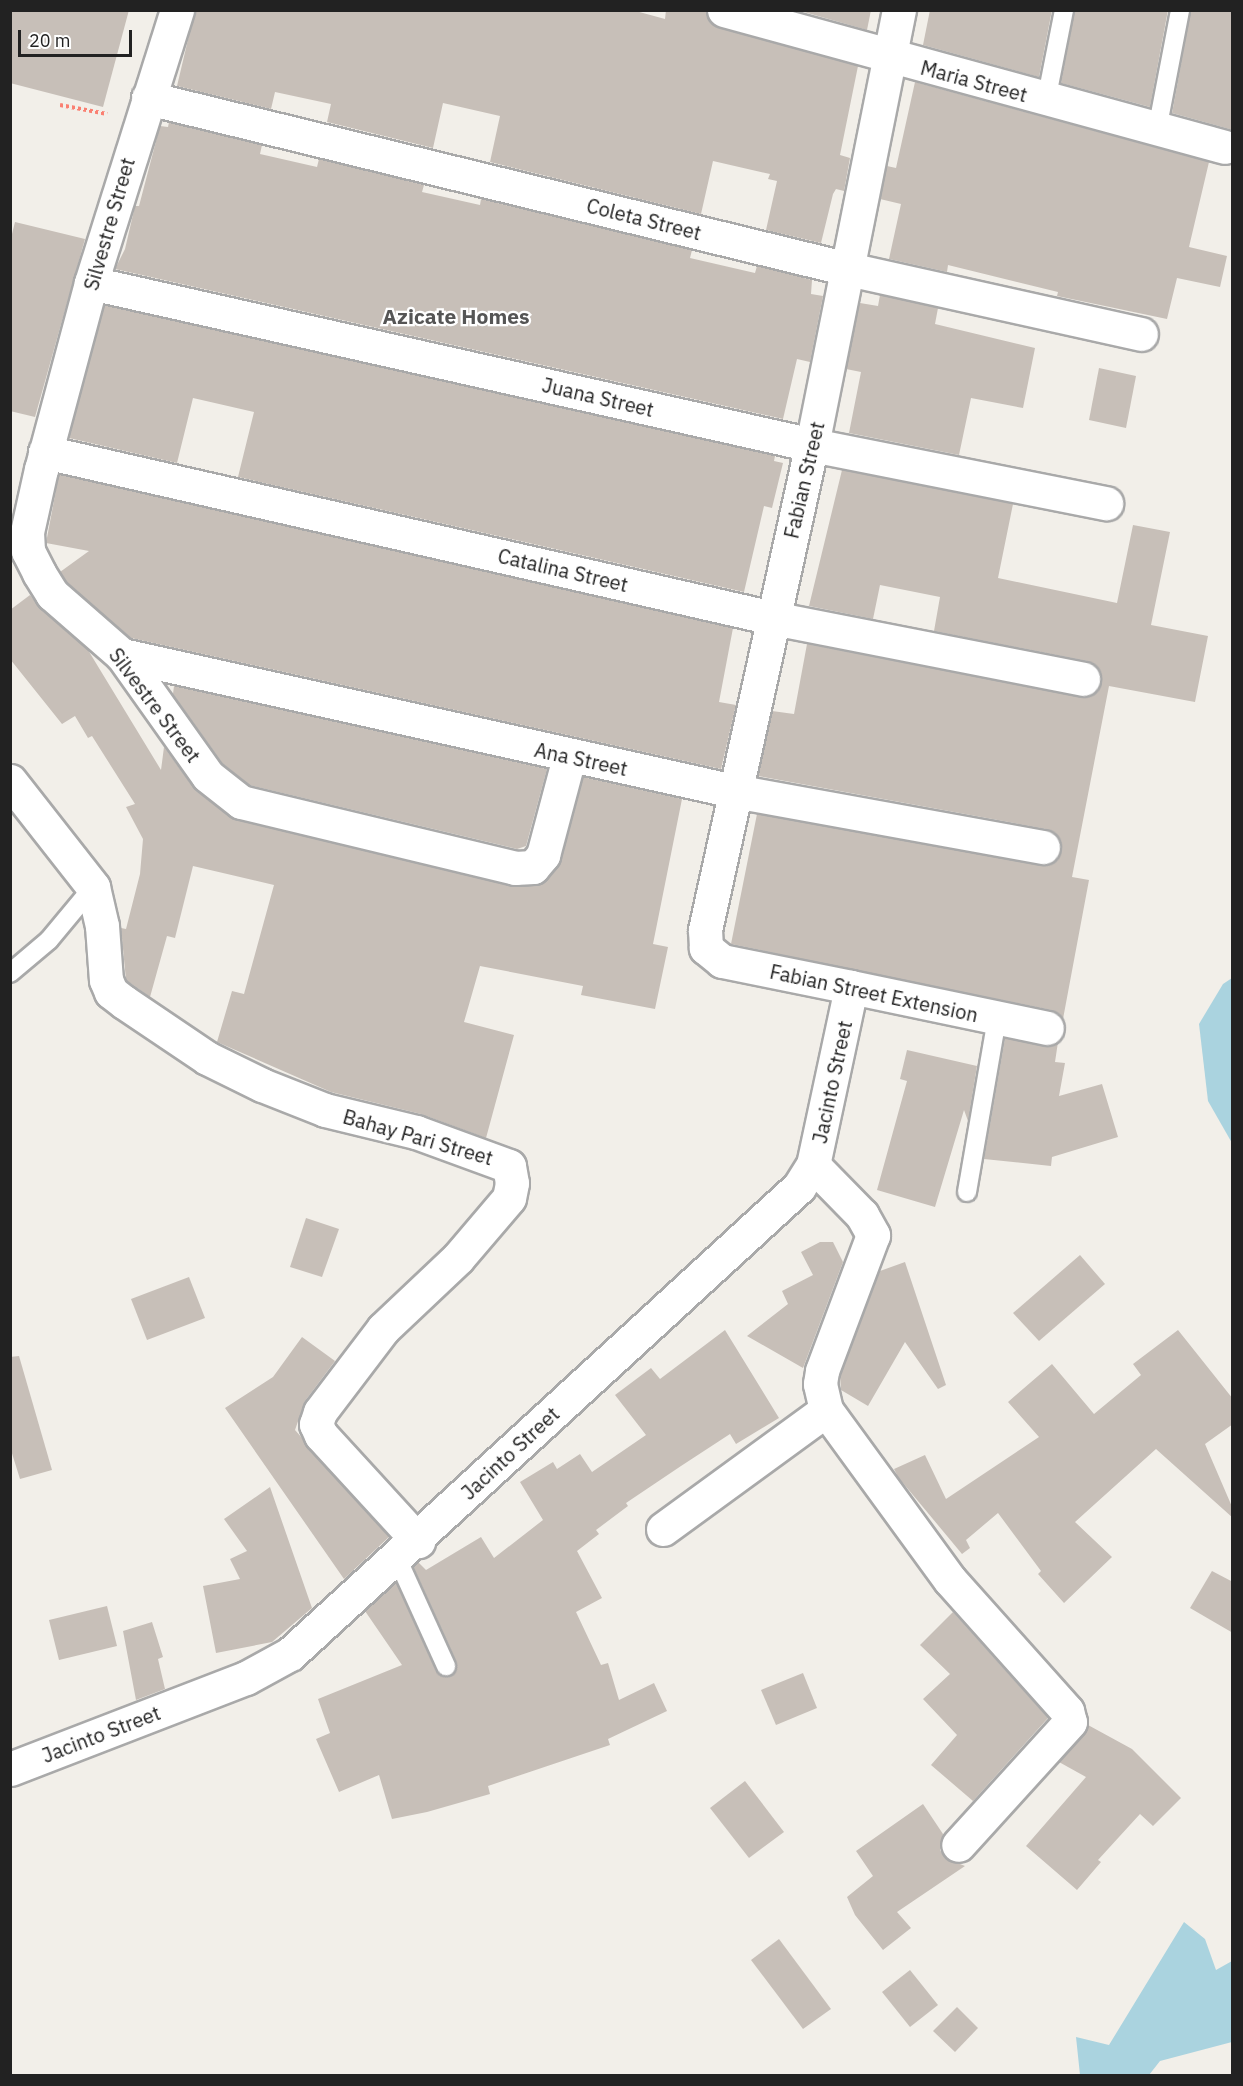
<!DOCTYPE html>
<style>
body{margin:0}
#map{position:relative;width:1243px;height:2086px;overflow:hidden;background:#f2efe9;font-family:"IBM Plex Sans",sans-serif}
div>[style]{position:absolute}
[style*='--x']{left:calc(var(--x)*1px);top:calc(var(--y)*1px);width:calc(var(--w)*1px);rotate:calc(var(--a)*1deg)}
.water>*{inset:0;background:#aad3df}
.building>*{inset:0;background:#c7bfb8}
.path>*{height:4px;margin-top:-2px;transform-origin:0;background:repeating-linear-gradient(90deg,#fa8072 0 3px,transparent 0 6px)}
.roads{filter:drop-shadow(2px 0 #a9a9a9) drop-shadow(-2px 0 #a9a9a9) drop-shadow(0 2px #a9a9a9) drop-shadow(0 -2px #a9a9a9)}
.service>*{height:18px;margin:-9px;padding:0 9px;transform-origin:9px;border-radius:9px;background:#fff}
.minor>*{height:33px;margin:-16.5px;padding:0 16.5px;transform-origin:16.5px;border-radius:16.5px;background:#fff}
.tertiary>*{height:33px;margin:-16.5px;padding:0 16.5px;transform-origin:16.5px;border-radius:16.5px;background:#fff}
span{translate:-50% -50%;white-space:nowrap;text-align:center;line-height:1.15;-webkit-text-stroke:4.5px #fff;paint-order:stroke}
.street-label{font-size:20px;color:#222}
.neighbourhood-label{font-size:21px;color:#555;font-weight:700}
.frame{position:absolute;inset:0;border:12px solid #222;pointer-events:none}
.scale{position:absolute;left:18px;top:30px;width:114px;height:27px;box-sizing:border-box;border:3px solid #222;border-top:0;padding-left:8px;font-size:18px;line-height:21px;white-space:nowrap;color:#222;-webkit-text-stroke:4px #fff;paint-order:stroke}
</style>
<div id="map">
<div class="water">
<i style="clip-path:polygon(1232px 978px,1232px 1143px,1208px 1101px,1199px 1024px,1223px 984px)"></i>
<i style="clip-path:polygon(1184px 1922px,1205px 1939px,1216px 1970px,1232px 1961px,1232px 2042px,1160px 2061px,1149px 2075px,1080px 2075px,1076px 2037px,1109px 2045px)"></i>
</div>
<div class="building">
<i style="clip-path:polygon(10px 10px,129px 10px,103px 107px,10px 83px)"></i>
<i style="clip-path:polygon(195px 10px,632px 10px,665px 19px,666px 10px,706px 10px,710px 23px,719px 28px,858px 66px,840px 155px,850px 158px,844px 191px,836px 189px,833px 194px,821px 243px,766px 230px,777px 181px,768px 179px,770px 174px,713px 161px,701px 214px,490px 162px,500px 116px,443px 103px,433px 148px,327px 122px,331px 104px,275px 92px,271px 109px,177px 86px)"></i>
<i style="clip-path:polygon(797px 10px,871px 10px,867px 30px)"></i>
<i style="clip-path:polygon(930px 10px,1052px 10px,1039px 77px,923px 45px)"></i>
<i style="clip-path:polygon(1075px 10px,1168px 10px,1150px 107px,1061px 83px)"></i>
<i style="clip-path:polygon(1191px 10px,1233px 10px,1233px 130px,1172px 113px)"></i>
<i style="clip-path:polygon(915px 82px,1209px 162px,1189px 247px,1227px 256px,1220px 287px,1177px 278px,1167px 319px,1057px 296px,1058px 292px,948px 265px,947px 272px,889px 259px,901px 204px,880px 199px,887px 166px,896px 168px)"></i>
<i style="clip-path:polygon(169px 122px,262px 145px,260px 154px,317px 167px,319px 159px,424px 185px,422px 192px,480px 205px,481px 199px,692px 250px,690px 258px,755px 273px,757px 266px,812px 280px,811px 294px,823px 296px,810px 362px,797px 359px,783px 419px,115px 269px,125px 249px,135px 206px,139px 206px,160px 126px,168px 127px)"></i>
<i style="clip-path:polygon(15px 222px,85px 239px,35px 417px,10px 411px,10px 242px)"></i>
<i style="clip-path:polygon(880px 295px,938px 308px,935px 324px,1035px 348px,1023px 408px,971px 398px,959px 455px,849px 433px,861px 372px,846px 369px,860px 303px,878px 306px)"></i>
<i style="clip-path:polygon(104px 305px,775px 456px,774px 461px,783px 463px,772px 508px,764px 506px,744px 592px,238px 477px,254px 412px,193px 398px,177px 463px,69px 438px)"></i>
<i style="clip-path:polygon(1099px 368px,1136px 376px,1126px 428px,1089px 420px)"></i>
<i style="clip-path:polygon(842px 470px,1013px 504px,998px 578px,1117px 603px,1133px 525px,1170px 532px,1151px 625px,1208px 636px,1195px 702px,1109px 686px,1072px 877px,1089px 880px,1063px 1019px,1051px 1010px,731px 944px,757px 814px,1040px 865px,1050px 864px,1061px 851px,1060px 840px,1046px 829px,758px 776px,772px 711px,794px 714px,807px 644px,1079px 697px,1090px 696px,1101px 683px,1100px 672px,1087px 661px,934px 631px,940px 597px,880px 585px,873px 619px,809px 606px)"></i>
<i style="clip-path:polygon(59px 474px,733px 628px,719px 702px,736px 705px,721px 769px,131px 638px,66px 582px,60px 572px,89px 551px,46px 543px)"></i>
<i style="clip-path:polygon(30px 595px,40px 608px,88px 650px,161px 770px,164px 747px,196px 791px,237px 820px,516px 887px,541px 884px,558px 867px,583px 777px,682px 799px,653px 944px,668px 947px,655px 1009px,581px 995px,583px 986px,480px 966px,464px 1022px,514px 1035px,486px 1138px,421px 1114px,331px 1092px,217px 1042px,232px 991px,244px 994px,274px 885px,193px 866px,175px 938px,167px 936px,150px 997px,126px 980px,121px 928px,126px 929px,140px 874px,143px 839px,126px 807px,135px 804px,92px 736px,88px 738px,75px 716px,62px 724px,10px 659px,10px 610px)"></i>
<i style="clip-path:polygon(174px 686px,547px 769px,526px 846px,517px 849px,249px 785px,222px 763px,173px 694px)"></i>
<i style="clip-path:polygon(1005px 1038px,1044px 1046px,1058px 1042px,1055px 1062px,1065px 1063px,1059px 1096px,1102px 1084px,1118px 1137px,1052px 1157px,1051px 1166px,984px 1159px)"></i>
<i style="clip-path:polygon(907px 1050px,977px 1066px,968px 1121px,964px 1110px,935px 1207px,877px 1190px,907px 1081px,900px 1079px)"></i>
<i style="clip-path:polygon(306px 1218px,339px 1229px,322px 1277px,290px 1267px)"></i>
<i style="clip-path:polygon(820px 1242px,833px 1242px,843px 1262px,803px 1368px,747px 1336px,788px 1304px,782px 1291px,813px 1275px,801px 1252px)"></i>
<i style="clip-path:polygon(1080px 1255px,1105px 1284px,1039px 1341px,1013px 1313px)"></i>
<i style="clip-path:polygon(905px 1262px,946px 1385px,938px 1389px,905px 1342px,868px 1406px,841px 1390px,840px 1376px,880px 1271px)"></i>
<i style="clip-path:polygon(189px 1277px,205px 1318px,147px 1340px,131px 1299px)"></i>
<i style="clip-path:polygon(725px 1330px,779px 1418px,736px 1444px,730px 1434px,681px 1466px,626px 1503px,628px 1506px,596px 1530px,599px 1534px,577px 1551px,602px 1598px,576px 1612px,601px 1665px,608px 1663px,619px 1700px,654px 1683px,667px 1711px,608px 1739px,610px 1745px,488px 1786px,490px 1794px,427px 1812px,392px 1819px,379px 1775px,339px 1792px,316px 1739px,330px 1733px,318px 1699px,402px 1665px,365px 1611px,396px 1582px,436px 1671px,444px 1677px,451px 1676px,456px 1661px,413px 1566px,418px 1562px,426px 1570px,481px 1537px,494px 1558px,543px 1520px,520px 1482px,553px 1462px,557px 1469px,580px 1454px,592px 1472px,646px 1435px,615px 1395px,651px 1368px,660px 1379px)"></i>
<i style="clip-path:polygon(1178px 1330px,1233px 1399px,1233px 1424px,1205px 1444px,1233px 1509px,1233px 1518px,1156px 1449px,1075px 1522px,1112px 1557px,1064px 1603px,1038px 1574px,1041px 1571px,998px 1513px,966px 1540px,970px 1548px,962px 1554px,898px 1477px,894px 1469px,925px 1455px,946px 1499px,1039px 1437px,1008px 1402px,1052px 1364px,1094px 1414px,1141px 1375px,1133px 1364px)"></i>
<i style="clip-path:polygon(302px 1337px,335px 1361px,305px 1401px,295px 1430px,389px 1537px,344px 1579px,225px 1408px,273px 1377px)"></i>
<i style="clip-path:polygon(19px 1356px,52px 1470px,20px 1479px,10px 1447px,10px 1357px)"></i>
<i style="clip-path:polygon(270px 1487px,312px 1608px,272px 1642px,216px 1653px,203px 1586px,240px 1579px,230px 1559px,247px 1551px,224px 1519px)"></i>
<i style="clip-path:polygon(1212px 1571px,1233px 1582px,1233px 1633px,1190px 1608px)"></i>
<i style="clip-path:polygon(107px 1606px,117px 1646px,59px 1660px,49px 1620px)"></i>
<i style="clip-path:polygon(953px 1612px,1048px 1718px,973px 1801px,931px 1765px,957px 1735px,923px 1699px,950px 1674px,920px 1645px)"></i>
<i style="clip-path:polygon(152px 1622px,163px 1657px,158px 1659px,165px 1689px,136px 1700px,123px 1631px)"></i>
<i style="clip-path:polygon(803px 1673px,817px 1708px,776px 1725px,761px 1690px)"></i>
<i style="clip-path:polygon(1088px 1725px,1132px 1749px,1181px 1798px,1153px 1826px,1140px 1814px,1098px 1860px,1101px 1862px,1077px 1890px,1026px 1846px,1086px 1777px,1059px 1762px)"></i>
<i style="clip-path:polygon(745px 1781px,784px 1832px,749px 1858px,710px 1808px)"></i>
<i style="clip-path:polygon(923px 1804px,943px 1834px,940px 1850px,945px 1858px,965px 1866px,897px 1912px,911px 1928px,883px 1950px,855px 1915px,847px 1897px,873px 1876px,856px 1851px)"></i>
<i style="clip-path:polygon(779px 1939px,831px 2009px,803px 2029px,751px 1960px)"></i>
<i style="clip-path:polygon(910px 1970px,938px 2005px,910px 2027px,882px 1992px)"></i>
<i style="clip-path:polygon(957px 2007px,978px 2028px,955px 2052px,933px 2031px)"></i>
</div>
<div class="path">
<i style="--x:60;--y:105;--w:48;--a:10.8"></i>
</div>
<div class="roads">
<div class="service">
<i style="--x:1046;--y:101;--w:93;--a:-78.8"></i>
<i style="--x:1157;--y:130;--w:122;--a:-79.1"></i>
<i style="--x:10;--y:973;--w:51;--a:-40.2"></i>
<i style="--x:49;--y:940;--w:69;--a:-50.3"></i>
<i style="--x:967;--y:1192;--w:176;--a:-80.2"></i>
<i style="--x:397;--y:1558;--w:119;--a:65.6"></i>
</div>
<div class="minor">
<i style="--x:177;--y:10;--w:286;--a:107.5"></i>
<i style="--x:91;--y:283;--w:193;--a:105"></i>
<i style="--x:41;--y:469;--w:65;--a:102.5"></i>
<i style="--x:27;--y:532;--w:19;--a:87"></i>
<i style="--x:28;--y:551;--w:25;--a:63"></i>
<i style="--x:39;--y:573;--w:25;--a:58"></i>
<i style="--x:52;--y:594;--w:93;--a:41.1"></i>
<i style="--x:122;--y:655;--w:148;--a:54.6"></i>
<i style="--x:208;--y:776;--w:42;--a:38.2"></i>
<i style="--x:241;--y:802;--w:282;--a:13.5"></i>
<i style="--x:515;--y:868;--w:18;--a:-3"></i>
<i style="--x:533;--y:867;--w:16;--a:-50"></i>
<i style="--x:543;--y:855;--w:101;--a:-75.1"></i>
<i style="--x:724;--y:10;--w:519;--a:15.29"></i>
<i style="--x:148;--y:98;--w:721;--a:13.73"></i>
<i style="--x:848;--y:269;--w:300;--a:12.5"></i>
<i style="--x:91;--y:283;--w:739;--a:12.66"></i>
<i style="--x:812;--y:445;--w:300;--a:11.2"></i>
<i style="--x:45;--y:452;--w:747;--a:12.85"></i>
<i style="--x:773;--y:618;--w:316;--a:11.1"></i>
<i style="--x:122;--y:655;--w:627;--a:12.53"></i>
<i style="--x:734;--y:791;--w:314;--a:10.3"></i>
<i style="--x:10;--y:781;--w:135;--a:51.9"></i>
<i style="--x:93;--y:887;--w:40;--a:77"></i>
<i style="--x:102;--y:926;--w:54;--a:85.8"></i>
<i style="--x:106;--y:980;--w:13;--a:67"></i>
<i style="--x:111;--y:992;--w:16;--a:38"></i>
<i style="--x:124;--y:1002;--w:100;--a:34"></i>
<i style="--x:207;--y:1058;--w:61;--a:26.1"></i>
<i style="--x:262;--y:1085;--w:68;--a:21.6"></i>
<i style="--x:325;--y:1110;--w:94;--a:13.6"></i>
<i style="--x:416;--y:1132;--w:99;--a:20.1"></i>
<i style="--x:509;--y:1166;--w:17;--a:80"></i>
<i style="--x:512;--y:1183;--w:15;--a:101"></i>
<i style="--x:509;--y:1198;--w:79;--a:130.4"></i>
<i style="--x:458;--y:1258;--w:103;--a:136.6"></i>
<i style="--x:383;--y:1329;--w:104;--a:127.2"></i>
<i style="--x:320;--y:1412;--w:13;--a:108"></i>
<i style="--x:316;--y:1424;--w:12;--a:66"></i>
<i style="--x:321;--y:1435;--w:144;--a:47.5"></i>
<i style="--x:851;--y:987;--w:200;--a:11.8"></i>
<i style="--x:813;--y:1165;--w:70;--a:45.6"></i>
<i style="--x:862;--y:1215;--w:23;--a:61"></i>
<i style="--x:873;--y:1235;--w:145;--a:110.6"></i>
<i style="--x:822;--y:1371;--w:13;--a:99"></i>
<i style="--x:820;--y:1384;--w:27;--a:77"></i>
<i style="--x:826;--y:1410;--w:210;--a:53.9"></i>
<i style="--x:950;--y:1580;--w:176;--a:48.2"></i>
<i style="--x:1067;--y:1711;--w:11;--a:75"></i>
<i style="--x:1070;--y:1722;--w:166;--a:132.3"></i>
<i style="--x:663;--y:1529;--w:202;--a:-36.1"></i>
</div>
<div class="tertiary">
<i style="--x:10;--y:1769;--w:253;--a:-21.1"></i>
<i style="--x:246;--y:1678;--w:50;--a:-28.6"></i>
<i style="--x:290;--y:1654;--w:691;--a:-42.54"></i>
<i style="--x:799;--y:1187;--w:26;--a:-58"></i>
<i style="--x:813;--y:1165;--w:182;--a:-77.9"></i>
<i style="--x:851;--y:987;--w:132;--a:-168.6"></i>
<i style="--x:722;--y:961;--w:21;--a:-141"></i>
<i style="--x:706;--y:948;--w:18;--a:-93"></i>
<i style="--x:705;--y:930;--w:497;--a:-77.6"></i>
<i style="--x:812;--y:445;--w:444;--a:-78.7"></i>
</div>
</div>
<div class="street-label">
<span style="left:974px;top:81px;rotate:15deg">Maria Street</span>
<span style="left:644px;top:219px;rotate:14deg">Coleta Street</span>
<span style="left:109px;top:224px;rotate:-74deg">Silvestre Street</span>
<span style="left:598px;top:397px;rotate:13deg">Juana Street</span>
<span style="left:804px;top:480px;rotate:-77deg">Fabian Street</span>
<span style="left:563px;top:570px;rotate:13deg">Catalina Street</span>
<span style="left:155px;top:705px;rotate:53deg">Silvestre Street</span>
<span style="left:581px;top:759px;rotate:12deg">Ana Street</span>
<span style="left:874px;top:993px;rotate:12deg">Fabian Street Extension</span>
<span style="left:832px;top:1082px;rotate:-78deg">Jacinto Street</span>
<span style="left:418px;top:1137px;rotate:16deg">Bahay Pari Street</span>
<span style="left:510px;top:1453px;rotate:-43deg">Jacinto Street</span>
<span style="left:101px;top:1734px;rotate:-21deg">Jacinto Street</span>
</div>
<div class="neighbourhood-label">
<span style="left:456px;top:316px">Azicate Homes</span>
</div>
<div class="frame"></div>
<div class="scale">20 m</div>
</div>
